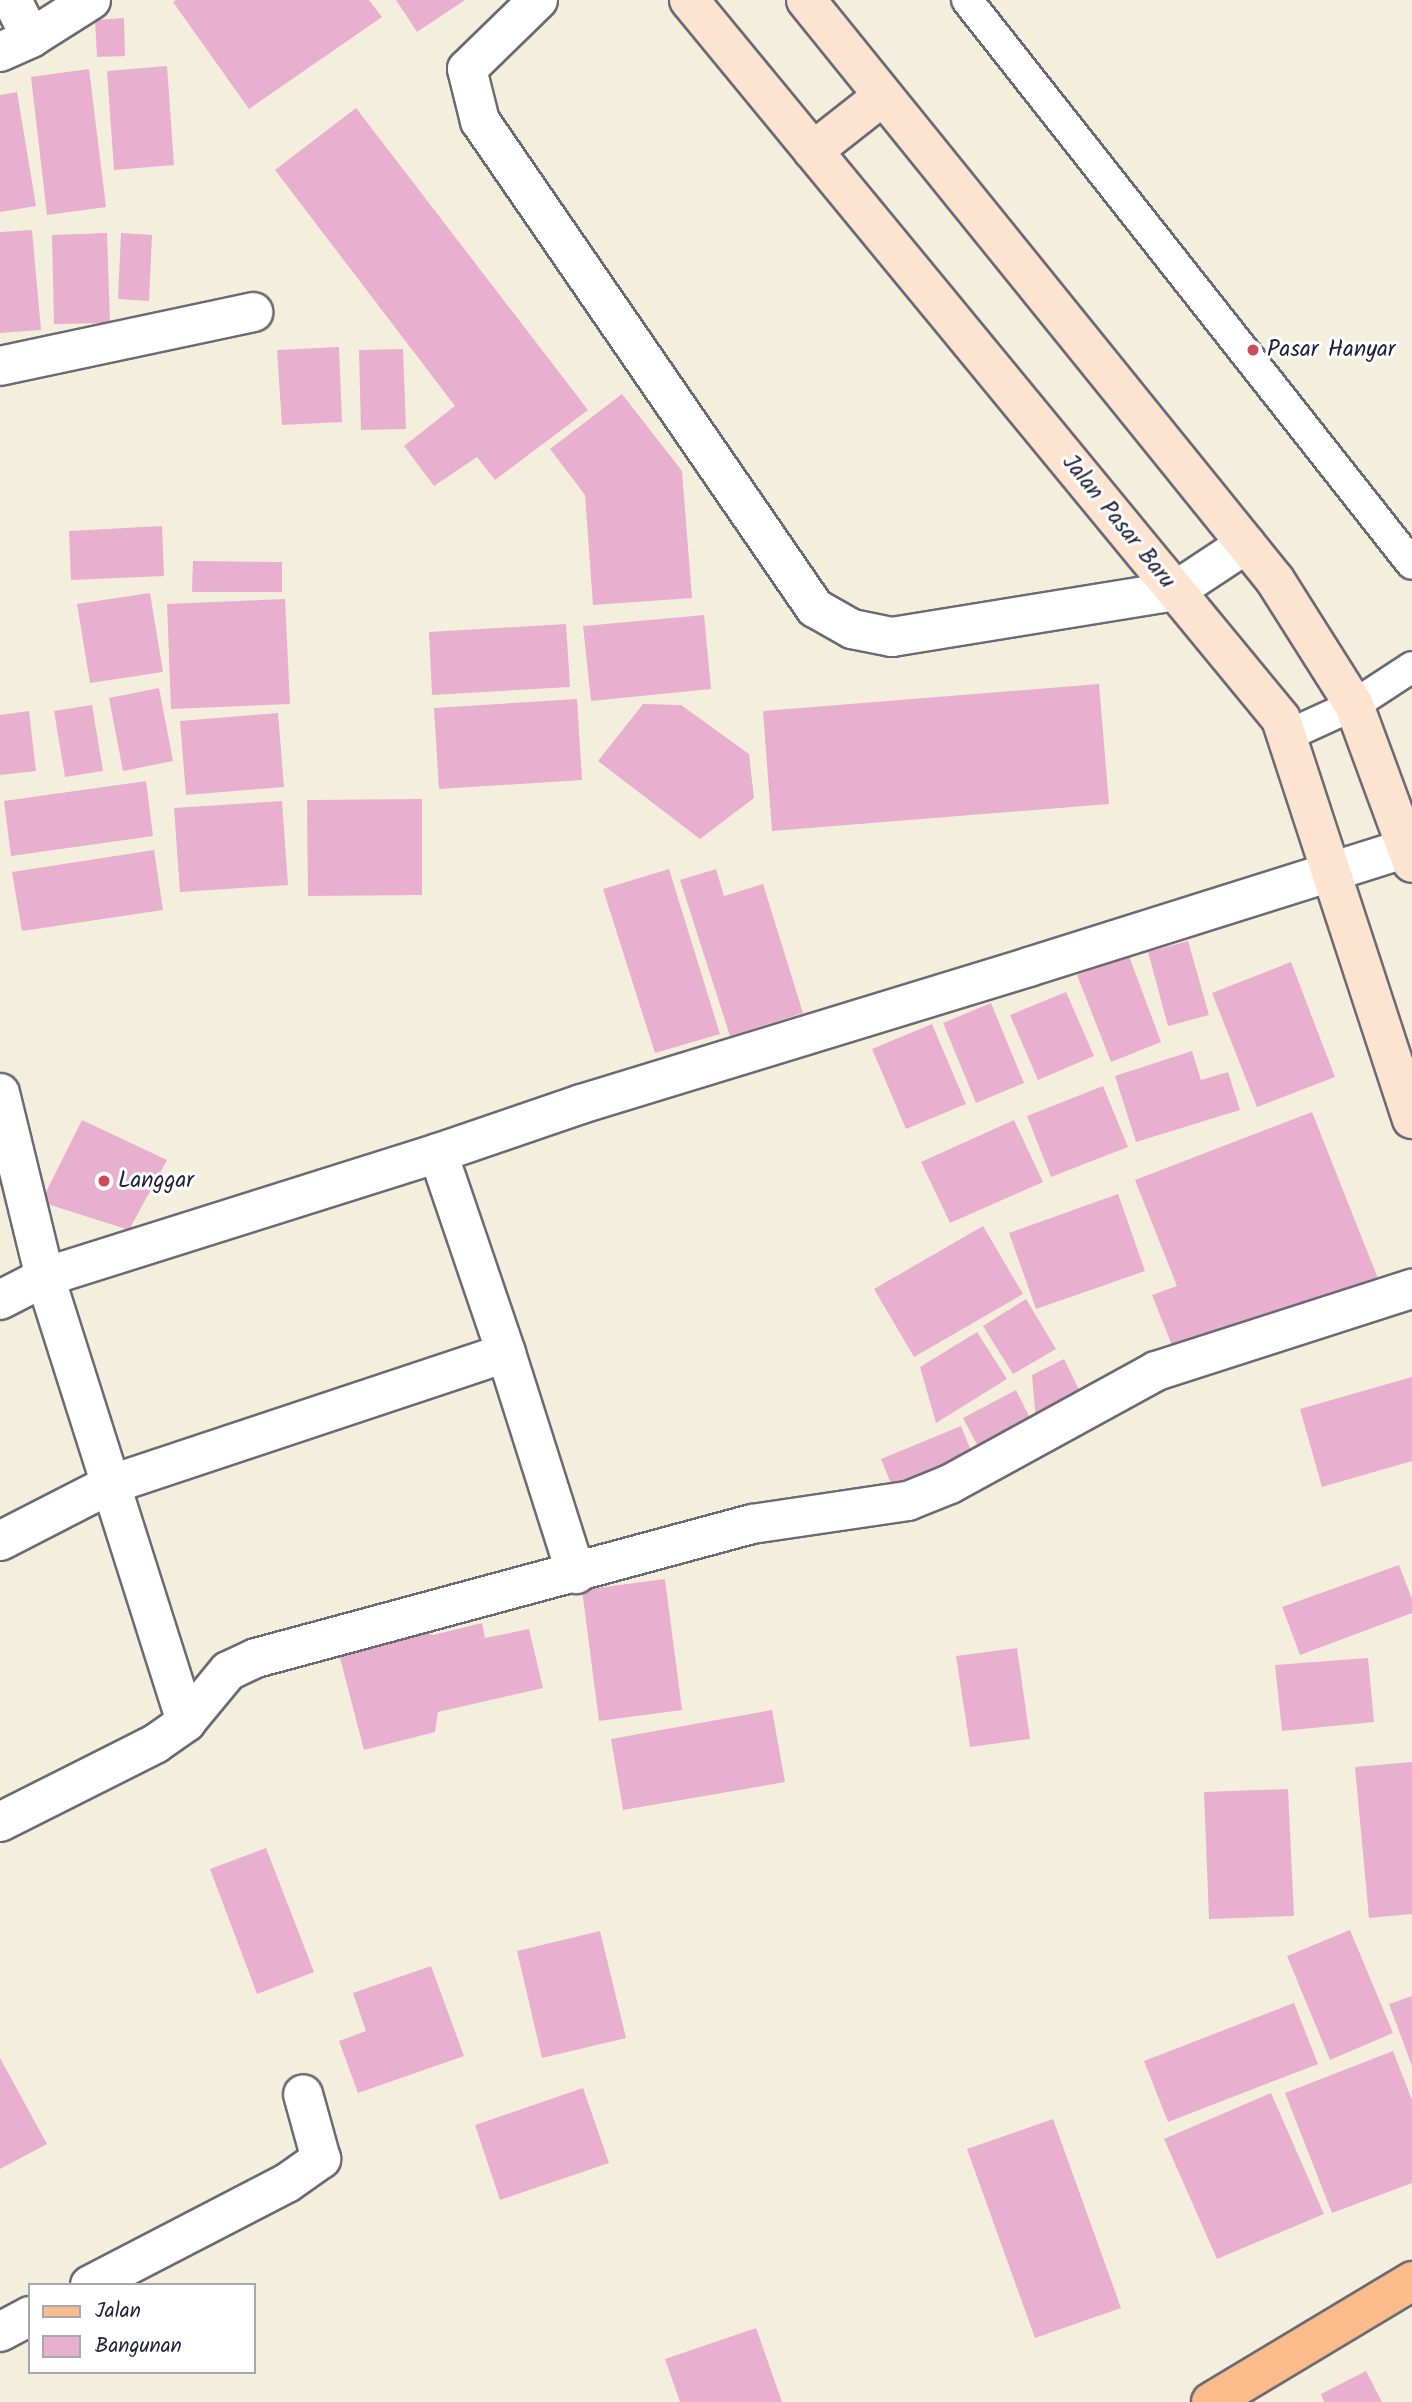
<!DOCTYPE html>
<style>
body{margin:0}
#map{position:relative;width:1412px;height:2402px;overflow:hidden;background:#f4efdd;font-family:Kalam,sans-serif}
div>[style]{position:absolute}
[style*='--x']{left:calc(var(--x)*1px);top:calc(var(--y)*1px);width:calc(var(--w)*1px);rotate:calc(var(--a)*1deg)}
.building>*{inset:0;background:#e9afcf}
.roads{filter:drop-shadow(2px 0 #6c6a74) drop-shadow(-2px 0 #6c6a74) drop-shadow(0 2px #6c6a74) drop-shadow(0 -2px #6c6a74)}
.lane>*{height:30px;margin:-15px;padding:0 15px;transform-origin:15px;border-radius:15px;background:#fff}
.street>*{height:38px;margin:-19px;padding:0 19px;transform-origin:19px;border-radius:19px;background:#fff}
.secondary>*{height:38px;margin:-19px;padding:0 19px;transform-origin:19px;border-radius:19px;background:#fde4d0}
.primary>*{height:38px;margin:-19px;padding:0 19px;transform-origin:19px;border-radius:19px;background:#f9bc8a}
.dots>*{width:19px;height:19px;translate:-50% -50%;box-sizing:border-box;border:4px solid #fff;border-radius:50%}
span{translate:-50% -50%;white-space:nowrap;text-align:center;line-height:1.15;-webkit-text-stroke:6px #fff;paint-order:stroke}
.poi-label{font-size:23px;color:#22223b}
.left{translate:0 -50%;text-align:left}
.street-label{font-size:23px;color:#22223b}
.legend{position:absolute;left:28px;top:2283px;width:228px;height:91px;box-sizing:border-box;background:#fff;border:2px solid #a7a7b1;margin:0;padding:9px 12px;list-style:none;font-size:21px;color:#22223b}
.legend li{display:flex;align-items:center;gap:14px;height:35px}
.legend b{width:35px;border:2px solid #a7a7b1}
</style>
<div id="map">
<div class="building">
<i style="clip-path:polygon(176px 0,369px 0,382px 17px,249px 109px,173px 2px)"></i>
<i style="clip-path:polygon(396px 0,465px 0,417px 32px)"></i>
<i style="clip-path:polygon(124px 18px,125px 56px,97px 57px,95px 20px)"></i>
<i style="clip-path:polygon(167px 66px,174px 165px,114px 170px,107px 71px)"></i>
<i style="clip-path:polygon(89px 69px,106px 207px,47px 215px,31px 77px)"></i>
<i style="clip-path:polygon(17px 92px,36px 206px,0 212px,0 95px)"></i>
<i style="clip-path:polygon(356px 108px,588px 410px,495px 480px,477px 457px,434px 486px,404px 446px,455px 406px,275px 170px)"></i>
<i style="clip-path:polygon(32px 230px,41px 330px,0 333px,0 232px)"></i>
<i style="clip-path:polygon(107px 233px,110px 323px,54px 324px,52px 235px)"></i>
<i style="clip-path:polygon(121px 233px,152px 235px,149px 301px,118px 299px)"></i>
<i style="clip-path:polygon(339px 347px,342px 422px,282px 425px,277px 350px)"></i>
<i style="clip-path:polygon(403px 349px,406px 429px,361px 430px,359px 350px)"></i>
<i style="clip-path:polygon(622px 394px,682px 471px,692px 598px,593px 605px,585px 495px,550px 449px)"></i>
<i style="clip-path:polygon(162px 526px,164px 576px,71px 580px,69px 531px)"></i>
<i style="clip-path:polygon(193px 561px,282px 562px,282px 592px,192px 592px)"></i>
<i style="clip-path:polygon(150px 593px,163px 672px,90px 683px,77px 604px)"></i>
<i style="clip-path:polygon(285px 599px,290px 704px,171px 709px,167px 604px)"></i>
<i style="clip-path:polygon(704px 615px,711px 689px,591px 701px,583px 626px)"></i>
<i style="clip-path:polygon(566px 624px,570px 687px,432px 695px,429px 632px)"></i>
<i style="clip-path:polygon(1099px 684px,1109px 804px,772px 831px,763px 711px)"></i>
<i style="clip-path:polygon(159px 688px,173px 761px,123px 771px,109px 698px)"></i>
<i style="clip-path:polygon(577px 699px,582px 780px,439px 789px,434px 708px)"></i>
<i style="clip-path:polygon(643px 704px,681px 705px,749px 754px,754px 798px,700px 839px,598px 761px)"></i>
<i style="clip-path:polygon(92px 705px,103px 771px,65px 777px,54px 711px)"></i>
<i style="clip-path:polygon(29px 711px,36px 771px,0 775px,0 715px)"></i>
<i style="clip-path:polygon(278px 713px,284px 787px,186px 795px,180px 721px)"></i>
<i style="clip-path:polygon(146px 781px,153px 836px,11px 856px,4px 801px)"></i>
<i style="clip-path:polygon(422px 799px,422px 895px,308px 896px,307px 800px)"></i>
<i style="clip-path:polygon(282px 801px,288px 885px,180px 892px,174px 808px)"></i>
<i style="clip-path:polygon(154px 850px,163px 910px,22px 931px,12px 872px)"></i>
<i style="clip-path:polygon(669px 869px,720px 1034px,655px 1053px,603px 889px)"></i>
<i style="clip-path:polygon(716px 869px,724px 896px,763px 884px,803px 1013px,730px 1036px,680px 880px)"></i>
<i style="clip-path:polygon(1188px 941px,1209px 1015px,1168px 1026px,1148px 952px)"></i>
<i style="clip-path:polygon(1129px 956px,1161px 1042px,1111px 1062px,1077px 975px)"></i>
<i style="clip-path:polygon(1291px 962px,1335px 1077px,1257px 1107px,1212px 993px)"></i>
<i style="clip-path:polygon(1066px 992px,1094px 1056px,1038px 1080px,1010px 1015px)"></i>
<i style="clip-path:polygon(991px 1003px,1024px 1083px,976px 1103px,943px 1023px)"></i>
<i style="clip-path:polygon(932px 1024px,966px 1104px,906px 1129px,872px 1049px)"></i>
<i style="clip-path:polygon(1192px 1051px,1201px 1080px,1228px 1072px,1240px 1110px,1136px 1142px,1115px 1076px)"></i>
<i style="clip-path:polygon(1103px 1086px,1128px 1147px,1051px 1177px,1027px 1116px)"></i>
<i style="clip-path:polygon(1312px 1112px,1379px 1281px,1177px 1358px,1152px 1295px,1177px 1286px,1135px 1180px)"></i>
<i style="clip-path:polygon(82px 1120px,167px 1160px,129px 1230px,41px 1202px)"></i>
<i style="clip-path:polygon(1014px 1120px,1043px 1182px,950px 1223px,921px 1162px)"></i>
<i style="clip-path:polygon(1118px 1194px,1145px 1271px,1036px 1309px,1009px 1233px)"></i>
<i style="clip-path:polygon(983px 1226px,1023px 1294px,914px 1357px,874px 1289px)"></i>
<i style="clip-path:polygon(1026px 1299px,1056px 1349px,1013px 1374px,983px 1326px)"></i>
<i style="clip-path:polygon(977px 1332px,1007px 1379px,936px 1423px,920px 1367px)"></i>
<i style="clip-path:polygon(1064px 1359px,1083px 1398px,1036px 1421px,1032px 1375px)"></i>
<i style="clip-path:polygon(1412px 1377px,1412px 1461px,1322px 1487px,1300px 1409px)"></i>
<i style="clip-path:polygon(1016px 1390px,1035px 1428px,983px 1456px,963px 1418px)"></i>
<i style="clip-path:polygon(961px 1426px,976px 1463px,896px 1496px,881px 1459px)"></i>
<i style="clip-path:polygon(1399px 1565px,1412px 1599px,1412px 1613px,1300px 1655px,1282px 1607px)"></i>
<i style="clip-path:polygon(665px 1579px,682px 1710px,599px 1721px,582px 1590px)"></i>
<i style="clip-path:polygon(482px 1623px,485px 1638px,529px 1629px,543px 1688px,438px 1712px,435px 1732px,364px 1750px,337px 1646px,410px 1628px,433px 1635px)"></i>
<i style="clip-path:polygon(1017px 1648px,1030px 1739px,970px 1747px,956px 1656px)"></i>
<i style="clip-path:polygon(1368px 1658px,1374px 1722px,1282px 1731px,1275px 1665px)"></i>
<i style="clip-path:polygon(772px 1710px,785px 1782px,623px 1810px,611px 1739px)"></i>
<i style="clip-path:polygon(1412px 1762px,1412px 1914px,1369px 1918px,1355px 1767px)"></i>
<i style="clip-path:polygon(1288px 1789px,1294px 1916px,1209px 1919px,1204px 1792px)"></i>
<i style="clip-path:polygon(266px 1848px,314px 1972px,257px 1994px,210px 1869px)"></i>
<i style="clip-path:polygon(1350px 1930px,1393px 2033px,1330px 2060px,1287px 1956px)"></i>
<i style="clip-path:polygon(600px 1931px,626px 2038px,542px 2058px,517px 1951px)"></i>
<i style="clip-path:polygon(431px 1966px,464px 2056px,358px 2093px,339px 2041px,366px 2031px,353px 1993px)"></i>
<i style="clip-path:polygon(1412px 1996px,1412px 2066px,1389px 2004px)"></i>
<i style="clip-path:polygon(1294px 2003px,1318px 2064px,1168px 2122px,1144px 2061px)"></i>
<i style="clip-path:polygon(1393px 2051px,1412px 2100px,1412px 2183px,1332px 2213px,1285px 2093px)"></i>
<i style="clip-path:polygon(0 2058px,47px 2144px,0 2169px)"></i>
<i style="clip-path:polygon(583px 2088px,609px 2163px,500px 2200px,475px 2125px)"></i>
<i style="clip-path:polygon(1271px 2093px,1324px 2214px,1217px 2259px,1164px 2139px)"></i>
<i style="clip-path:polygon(1053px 2119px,1121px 2308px,1035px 2338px,967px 2149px)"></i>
<i style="clip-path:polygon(756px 2328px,782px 2402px,680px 2402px,665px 2359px)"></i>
<i style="clip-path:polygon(1366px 2371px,1382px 2402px,1324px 2402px,1321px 2394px)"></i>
</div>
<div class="roads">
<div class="lane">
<i style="--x:967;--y:0;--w:718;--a:51.73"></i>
<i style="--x:1286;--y:736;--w:75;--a:-24.5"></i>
<i style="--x:1354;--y:705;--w:69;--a:-33.2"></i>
</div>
<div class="street">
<i style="--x:12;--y:0;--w:42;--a:63.4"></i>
<i style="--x:538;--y:0;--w:99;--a:135.8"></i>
<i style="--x:467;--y:69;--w:54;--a:76"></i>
<i style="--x:480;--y:121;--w:591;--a:55.48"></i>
<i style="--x:815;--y:608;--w:43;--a:29.6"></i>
<i style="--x:852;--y:629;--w:41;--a:11.3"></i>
<i style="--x:892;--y:637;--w:287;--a:-9.2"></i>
<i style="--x:1175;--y:591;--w:85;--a:-33.5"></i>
<i style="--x:0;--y:52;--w:34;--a:-24"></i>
<i style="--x:31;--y:38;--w:71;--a:-32.3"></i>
<i style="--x:0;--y:366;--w:259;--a:-12"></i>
<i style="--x:0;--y:1093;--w:189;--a:76.3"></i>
<i style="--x:45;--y:1277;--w:467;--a:72.4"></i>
<i style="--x:438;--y:1153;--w:211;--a:71.2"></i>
<i style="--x:506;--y:1353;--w:232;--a:72.4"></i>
<i style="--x:0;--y:1300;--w:51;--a:-27.1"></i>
<i style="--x:45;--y:1277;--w:412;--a:-17.5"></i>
<i style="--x:438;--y:1153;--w:151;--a:-18.9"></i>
<i style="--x:581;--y:1104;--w:468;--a:-17"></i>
<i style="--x:1029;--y:967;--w:395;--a:-17.5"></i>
<i style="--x:0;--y:1541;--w:123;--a:-27.2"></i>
<i style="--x:109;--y:1485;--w:418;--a:-18.4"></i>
<i style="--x:0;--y:1822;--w:174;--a:-26.7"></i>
<i style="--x:155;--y:1744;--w:38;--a:-35"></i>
<i style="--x:186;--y:1722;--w:66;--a:-50.5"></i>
<i style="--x:228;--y:1671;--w:31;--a:-25"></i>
<i style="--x:256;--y:1658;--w:514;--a:-15.12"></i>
<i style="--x:752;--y:1524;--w:158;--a:-8.4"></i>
<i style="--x:908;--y:1501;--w:45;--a:-22"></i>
<i style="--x:950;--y:1484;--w:235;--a:-28.7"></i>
<i style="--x:1156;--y:1371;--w:269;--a:-17.8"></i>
<i style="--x:90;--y:2285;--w:222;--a:-27.4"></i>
<i style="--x:287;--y:2183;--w:42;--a:-35.2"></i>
<i style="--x:321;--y:2159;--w:67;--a:-105.5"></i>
<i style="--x:0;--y:2332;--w:34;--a:-28"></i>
</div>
<div class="secondary">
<i style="--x:689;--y:0;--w:931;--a:50.53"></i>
<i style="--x:1281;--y:719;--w:421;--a:71.9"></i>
<i style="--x:806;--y:0;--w:746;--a:51.04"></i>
<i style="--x:1275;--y:580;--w:148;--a:57.7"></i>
<i style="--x:1354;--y:705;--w:168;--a:69.8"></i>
<i style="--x:813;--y:151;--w:89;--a:-38.2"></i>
</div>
<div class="primary">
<i style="--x:1211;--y:2402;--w:235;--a:-31"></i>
</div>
</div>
<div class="dots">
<i style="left:1253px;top:350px;background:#d1495b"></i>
<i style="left:104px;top:1181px;background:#d1495b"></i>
</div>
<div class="poi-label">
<span class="left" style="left:1267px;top:350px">Pasar Hanyar</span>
<span class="left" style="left:118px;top:1181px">Langgar</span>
</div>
<div class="street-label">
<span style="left:1118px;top:522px;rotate:51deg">Jalan Pasar Baru</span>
</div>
<ul class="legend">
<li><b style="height:9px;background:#f9bc8a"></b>Jalan</li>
<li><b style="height:19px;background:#e9afcf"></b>Bangunan</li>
</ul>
</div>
